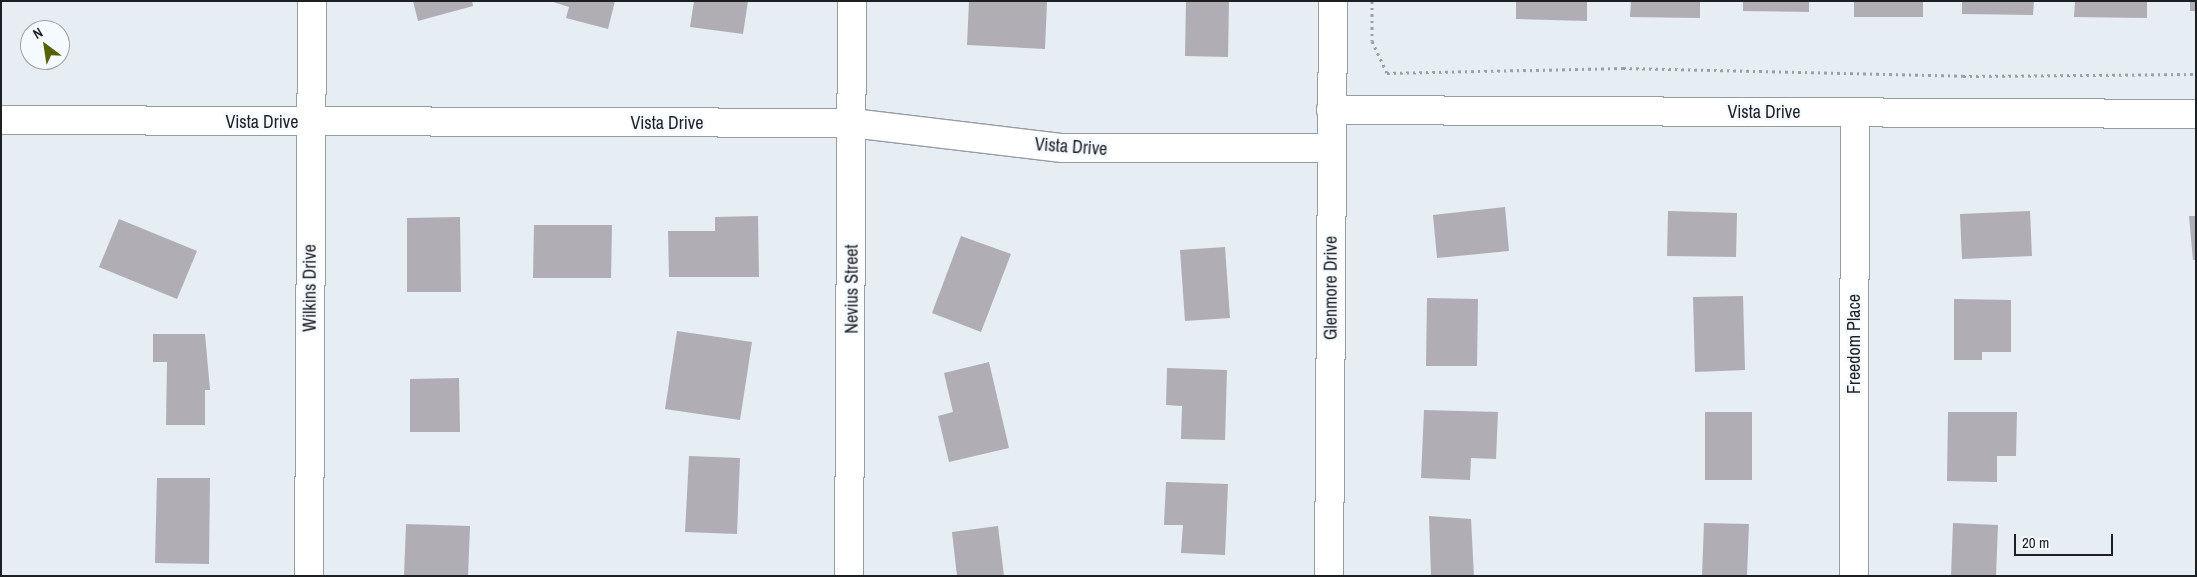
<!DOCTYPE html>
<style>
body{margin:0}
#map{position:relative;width:2197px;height:577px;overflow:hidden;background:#e6edf3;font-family:"Archivo Narrow",sans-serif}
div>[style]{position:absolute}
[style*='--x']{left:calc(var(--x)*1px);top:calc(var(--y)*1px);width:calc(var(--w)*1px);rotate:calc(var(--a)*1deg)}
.building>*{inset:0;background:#b0adb4}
.path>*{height:3px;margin-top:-1.5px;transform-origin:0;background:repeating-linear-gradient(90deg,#9aa0a4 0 2.5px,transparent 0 6.5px)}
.roads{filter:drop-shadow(1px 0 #969da2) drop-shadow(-1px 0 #969da2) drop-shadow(0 1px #969da2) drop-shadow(0 -1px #969da2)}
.minor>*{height:28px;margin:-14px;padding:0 14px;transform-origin:14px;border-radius:14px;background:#fff}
span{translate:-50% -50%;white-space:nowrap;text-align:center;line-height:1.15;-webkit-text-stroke:5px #f5faff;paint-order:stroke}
.street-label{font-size:18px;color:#1d2022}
.frame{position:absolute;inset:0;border:2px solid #1d2022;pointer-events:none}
.north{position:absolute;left:20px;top:20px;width:50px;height:50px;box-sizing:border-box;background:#f5faff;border:1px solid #9fa3a7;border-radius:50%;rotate:329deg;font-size:14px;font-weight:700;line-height:20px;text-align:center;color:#1d2022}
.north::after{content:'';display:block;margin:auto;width:18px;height:22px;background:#566201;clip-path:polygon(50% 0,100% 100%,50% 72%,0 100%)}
.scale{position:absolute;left:2014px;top:534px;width:99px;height:22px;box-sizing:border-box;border:2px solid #1d2022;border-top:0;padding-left:6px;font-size:15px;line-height:18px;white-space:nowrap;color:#1d2022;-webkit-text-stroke:4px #f5faff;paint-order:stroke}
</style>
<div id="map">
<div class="building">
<i style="clip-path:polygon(413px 1px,472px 1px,473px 6px,418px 21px)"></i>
<i style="clip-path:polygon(550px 1px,615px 1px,608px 29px,566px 18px,569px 7px)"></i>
<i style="clip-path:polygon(694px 1px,748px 1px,743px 34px,690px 27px)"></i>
<i style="clip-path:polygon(969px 1px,1047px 1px,1045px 49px,967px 45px)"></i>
<i style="clip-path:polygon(1186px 1px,1229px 1px,1228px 57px,1185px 56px)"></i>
<i style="clip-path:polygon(1516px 1px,1587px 1px,1587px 21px,1516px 19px)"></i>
<i style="clip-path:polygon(1631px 1px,1700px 1px,1700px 18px,1630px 17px)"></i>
<i style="clip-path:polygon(1743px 1px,1809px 1px,1809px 12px,1743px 11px)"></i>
<i style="clip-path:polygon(1854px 1px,1923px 1px,1923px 17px,1854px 17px)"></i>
<i style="clip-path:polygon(1962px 1px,2034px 1px,2033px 15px,1962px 14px)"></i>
<i style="clip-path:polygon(2075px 1px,2147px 1px,2147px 18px,2074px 17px)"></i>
<i style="clip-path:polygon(2190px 1px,2196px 1px,2196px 11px,2190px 11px)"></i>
<i style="clip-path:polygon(1505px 207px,1509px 251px,1437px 258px,1433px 215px)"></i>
<i style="clip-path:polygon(1668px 211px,1737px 213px,1736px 257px,1667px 256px)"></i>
<i style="clip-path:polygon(2030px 211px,2032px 256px,1962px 259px,1960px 214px)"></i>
<i style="clip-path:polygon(758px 216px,759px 277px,669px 277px,668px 231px,715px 231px,715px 217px)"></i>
<i style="clip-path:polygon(2189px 216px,2196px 216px,2196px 260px,2193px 260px)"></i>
<i style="clip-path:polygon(460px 217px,461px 292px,407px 292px,407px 218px)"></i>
<i style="clip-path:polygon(119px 219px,197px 251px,177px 299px,99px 267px)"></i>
<i style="clip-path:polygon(534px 225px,612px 225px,611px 278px,533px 278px)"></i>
<i style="clip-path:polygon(961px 236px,1011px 254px,981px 332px,932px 313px)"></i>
<i style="clip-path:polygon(1225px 247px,1230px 318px,1185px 321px,1180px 250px)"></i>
<i style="clip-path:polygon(1743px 296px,1745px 370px,1695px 372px,1693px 297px)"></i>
<i style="clip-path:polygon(1427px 298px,1478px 299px,1477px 366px,1426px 366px)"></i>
<i style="clip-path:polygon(1954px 299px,2011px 300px,2011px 352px,1982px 352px,1982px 360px,1954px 360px)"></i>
<i style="clip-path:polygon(677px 331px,752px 342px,740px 420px,665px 409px)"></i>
<i style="clip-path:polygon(153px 334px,205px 334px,210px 390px,205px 390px,205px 425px,166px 425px,167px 362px,153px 362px)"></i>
<i style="clip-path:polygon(989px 362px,1009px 448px,949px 462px,938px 416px,953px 412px,944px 373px)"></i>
<i style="clip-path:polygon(1167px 368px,1227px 370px,1225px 440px,1181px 439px,1182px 406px,1166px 405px)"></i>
<i style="clip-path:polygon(459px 378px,460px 432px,410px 432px,410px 379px)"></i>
<i style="clip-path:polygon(1424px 410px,1498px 412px,1496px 459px,1471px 458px,1470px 480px,1421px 478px)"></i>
<i style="clip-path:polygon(1705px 412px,1752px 412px,1752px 480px,1705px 480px)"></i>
<i style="clip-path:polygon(1948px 412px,2017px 412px,2016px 456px,1997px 456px,1997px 482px,1947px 481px)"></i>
<i style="clip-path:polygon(689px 456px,740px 458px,737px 534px,685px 532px)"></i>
<i style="clip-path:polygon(157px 478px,210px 478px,209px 564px,155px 563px)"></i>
<i style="clip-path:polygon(1166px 482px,1228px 484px,1225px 555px,1181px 553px,1183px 525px,1164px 525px)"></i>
<i style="clip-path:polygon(1429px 516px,1471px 519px,1474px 576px,1431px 576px)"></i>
<i style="clip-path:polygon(1704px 523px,1749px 524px,1747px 576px,1702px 576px)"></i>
<i style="clip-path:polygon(1953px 523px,1998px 525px,1996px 576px,1951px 576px)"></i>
<i style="clip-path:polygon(406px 524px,470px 526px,468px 576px,404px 576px)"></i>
<i style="clip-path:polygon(998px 526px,1004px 576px,957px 576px,952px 532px)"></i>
</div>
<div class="path">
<i style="--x:1372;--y:1;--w:40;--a:90"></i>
<i style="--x:1372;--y:41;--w:35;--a:65"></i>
<i style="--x:1387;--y:73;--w:236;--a:-1.2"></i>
<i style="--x:1623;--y:68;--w:340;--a:1.3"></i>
<i style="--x:1963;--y:76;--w:233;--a:-0.5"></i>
</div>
<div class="roads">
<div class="minor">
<i style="--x:1331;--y:110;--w:865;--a:0.26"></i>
<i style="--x:1;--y:120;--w:851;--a:0.2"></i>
<i style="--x:852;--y:123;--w:212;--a:6.8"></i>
<i style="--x:1063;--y:148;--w:269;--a:0"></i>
<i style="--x:309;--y:576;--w:575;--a:-89.7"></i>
<i style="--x:849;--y:576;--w:575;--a:-89.7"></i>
<i style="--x:1329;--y:576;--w:575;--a:-89.6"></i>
<i style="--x:1854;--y:576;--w:463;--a:-89.9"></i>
</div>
</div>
<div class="street-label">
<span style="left:1764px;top:112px">Vista Drive</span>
<span style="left:262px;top:122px">Vista Drive</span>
<span style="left:667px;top:123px">Vista Drive</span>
<span style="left:1071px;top:147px;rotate:4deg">Vista Drive</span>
<span style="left:310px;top:288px;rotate:-90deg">Wilkins Drive</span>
<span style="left:1331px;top:288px;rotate:-90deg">Glenmore Drive</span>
<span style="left:852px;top:289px;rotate:-90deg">Nevius Street</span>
<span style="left:1854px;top:344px;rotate:-90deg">Freedom Place</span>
</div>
<div class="frame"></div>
<div class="north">N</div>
<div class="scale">20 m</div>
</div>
